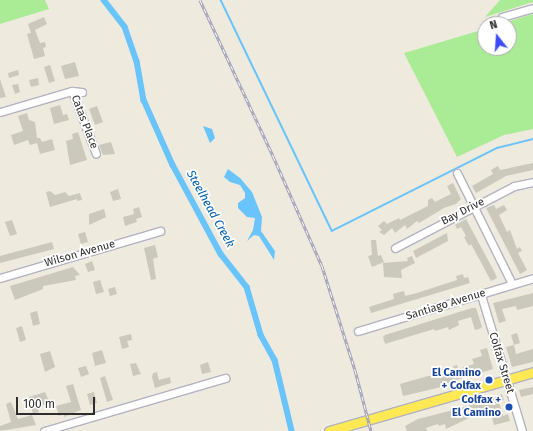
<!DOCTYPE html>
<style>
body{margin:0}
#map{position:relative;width:533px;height:431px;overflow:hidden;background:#efeade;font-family:"Fira Sans",sans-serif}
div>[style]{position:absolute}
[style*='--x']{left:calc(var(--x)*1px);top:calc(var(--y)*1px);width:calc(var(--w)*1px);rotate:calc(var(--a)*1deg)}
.green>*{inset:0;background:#aaeb96}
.water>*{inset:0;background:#68c4fa}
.stream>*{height:1.5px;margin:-0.75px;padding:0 0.75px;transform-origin:0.75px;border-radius:0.75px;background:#68c4fa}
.canal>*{height:5.5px;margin:-2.75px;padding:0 2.75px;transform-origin:2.75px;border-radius:2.75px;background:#68c4fa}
.building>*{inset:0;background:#cbc8bc}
.roads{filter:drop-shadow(1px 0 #b2b3c1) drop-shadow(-1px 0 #b2b3c1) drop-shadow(0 1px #b2b3c1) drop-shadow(0 -1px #b2b3c1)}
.minor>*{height:7px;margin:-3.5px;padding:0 3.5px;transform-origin:3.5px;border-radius:3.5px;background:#fff}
.major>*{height:9px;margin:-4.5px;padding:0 4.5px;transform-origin:4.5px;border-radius:4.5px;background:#fee854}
.rail>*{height:3px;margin-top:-1.5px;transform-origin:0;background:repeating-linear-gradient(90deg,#fff 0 4.5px,#a0a1b9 0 9px);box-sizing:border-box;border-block:1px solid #a0a1b9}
.dots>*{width:11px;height:11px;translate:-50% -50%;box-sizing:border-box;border:2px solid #fff;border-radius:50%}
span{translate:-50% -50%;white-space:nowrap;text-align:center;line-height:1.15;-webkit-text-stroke:3.5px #fff;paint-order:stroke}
.street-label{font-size:11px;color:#2d2d2d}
.transit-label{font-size:11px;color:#164399;font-weight:700}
.right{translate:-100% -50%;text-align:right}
.water-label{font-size:12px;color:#0060ad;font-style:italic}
.north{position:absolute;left:477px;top:16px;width:40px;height:40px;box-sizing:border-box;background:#fff;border:1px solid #ababab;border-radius:50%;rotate:343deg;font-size:11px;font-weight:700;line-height:16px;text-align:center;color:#2d2d2d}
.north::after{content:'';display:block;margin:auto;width:14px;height:18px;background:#3b4cff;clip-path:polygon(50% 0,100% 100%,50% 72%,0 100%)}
.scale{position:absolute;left:16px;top:397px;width:79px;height:18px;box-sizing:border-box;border:2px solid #2d2d2d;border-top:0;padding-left:5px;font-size:12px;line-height:14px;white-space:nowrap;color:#2d2d2d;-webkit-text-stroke:3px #fff;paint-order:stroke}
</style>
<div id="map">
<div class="green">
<i style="clip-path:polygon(0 0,45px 0,49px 9px,0 24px)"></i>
<i style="clip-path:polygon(500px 0,533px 0,533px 2px,485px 17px)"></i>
<i style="clip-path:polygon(533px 14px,533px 129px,504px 135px,457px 157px,404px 53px,485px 29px,485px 48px,509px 48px,509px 24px,500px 24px)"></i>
</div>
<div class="water">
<i style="clip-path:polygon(203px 126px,212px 129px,215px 138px,210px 143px)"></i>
<i style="clip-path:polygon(228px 169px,240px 178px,252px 192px,262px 217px,261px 231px,275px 251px,274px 260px,259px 236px,254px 235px,247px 241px,253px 230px,255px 218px,247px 217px,238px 208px,238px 203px,245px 198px,245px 193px,240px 185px,230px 182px,224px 177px)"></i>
</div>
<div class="stream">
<i style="--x:221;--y:0;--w:256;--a:64.3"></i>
<i style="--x:332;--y:231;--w:185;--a:-26.7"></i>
<i style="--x:497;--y:148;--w:37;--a:-14"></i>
</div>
<div class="canal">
<i style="--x:104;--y:0;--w:34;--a:52"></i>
<i style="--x:125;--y:27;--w:36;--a:71"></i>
<i style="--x:137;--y:61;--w:40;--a:80"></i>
<i style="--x:144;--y:100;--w:71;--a:66"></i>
<i style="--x:173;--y:165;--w:101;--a:61.7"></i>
<i style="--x:221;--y:254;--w:42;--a:51.8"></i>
<i style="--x:247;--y:287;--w:50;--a:73.7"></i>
<i style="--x:261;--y:335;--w:29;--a:61"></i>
<i style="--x:275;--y:360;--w:73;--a:76.5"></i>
</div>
<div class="building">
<i style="clip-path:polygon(44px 17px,47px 24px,35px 30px,40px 43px,45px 42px,46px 47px,43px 48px,45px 56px,34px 59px,27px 34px,31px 33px,28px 24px)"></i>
<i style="clip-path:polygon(75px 62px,79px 76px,65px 79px,61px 66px)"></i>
<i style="clip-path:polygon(50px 65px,55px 81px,49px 83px,44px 67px)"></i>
<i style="clip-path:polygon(18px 70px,19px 75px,9px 78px,8px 73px)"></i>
<i style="clip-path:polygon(38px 78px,39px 85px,31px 87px,29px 80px)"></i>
<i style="clip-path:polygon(0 79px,6px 97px,0 98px)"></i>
<i style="clip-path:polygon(18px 84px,20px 92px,15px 94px,12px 85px)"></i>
<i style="clip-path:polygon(60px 105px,63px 115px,67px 114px,69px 120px,54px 124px,50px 108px)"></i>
<i style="clip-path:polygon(97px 106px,103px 122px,95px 125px,89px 109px)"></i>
<i style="clip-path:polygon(27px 113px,29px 120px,35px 122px,37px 138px,40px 138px,42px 142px,52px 139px,55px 150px,40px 154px,37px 143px,30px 145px,28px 140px,14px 145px,11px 135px,23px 131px,18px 116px)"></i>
<i style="clip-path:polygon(78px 132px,87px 160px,70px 165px,66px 141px,73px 139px,72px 134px)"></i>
<i style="clip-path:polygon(111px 142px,115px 154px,103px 155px,99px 145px)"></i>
<i style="clip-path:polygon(533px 163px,533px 170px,506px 176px,476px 193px,472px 186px,493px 174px,491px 170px,498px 166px,500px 170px)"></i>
<i style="clip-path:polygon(453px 183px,461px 199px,456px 204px,444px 208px,419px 223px,417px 221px,407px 229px,405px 225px,395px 233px,392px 228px,384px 235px,379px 232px,382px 230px,378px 226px,384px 221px,387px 224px,399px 218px,400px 220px,428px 206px,428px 200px,432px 198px,435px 202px,451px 194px,447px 186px)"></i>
<i style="clip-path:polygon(118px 189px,121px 199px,113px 201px,110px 192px)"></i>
<i style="clip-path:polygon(50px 191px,55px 195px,65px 192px,69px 196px,80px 193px,82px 200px,77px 201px,77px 199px,50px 207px,46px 192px)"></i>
<i style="clip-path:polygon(494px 205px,496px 209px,504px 205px,507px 210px,499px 215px,507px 232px,510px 230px,517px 249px,520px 247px,522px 251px,518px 253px,527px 270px,520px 274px,486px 208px)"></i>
<i style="clip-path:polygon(139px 207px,142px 217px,136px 219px,137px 222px,125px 226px,123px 217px,134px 214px,133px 209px)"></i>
<i style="clip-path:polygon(104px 209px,106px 217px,89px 225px,89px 214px)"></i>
<i style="clip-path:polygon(466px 219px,495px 273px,497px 278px,491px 281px,471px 244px,469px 246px,464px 237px,466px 236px,461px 227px,457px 229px,455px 225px)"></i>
<i style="clip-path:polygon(12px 220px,17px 234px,10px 236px,5px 222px)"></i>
<i style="clip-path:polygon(85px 232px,88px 242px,81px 244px,78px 234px)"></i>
<i style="clip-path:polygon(447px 233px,448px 241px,416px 258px,413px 251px)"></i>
<i style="clip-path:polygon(371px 240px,376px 240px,378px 256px,381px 255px,384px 262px,372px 267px,368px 256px,372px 255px)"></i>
<i style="clip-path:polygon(52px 242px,54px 249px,0 263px,0 256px)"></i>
<i style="clip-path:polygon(155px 245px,158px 257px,153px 259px,156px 279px,151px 280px,144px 248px)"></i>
<i style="clip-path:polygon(412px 256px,415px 263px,401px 270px,402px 278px,384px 277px,383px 263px,408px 261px,407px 258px)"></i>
<i style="clip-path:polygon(92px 261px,95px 270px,88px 272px,85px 264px)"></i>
<i style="clip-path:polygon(73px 267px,80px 275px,75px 276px,76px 280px,43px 286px,43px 289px,15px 300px,10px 286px)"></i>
<i style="clip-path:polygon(463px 274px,464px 278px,468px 277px,470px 283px,371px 313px,369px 307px,394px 299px,393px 294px,404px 291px,405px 296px,417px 293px,457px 280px,456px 276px)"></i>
<i style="clip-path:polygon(100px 280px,104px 292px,96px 294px,93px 282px)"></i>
<i style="clip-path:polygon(115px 287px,117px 294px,110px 296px,108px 289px)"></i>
<i style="clip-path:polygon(533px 293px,533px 306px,517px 310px,516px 306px,502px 309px,506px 321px,499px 323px,493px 303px)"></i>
<i style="clip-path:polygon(472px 308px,476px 308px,482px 327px,479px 329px,475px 330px,471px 317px,458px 321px,459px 325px,449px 330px,448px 327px,435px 331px,434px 329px,385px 344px,383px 337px,385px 335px)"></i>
<i style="clip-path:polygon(37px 311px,40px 324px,33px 326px,30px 313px)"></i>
<i style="clip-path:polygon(22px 326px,26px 340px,20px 342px,16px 328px)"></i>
<i style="clip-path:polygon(517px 333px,520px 343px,514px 345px,511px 335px)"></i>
<i style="clip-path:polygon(131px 334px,132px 340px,127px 341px,129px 347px,122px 349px,119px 337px)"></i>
<i style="clip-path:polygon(514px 345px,516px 354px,533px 349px,533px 362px,512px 367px,506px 347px)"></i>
<i style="clip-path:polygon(487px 348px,493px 369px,456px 380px,457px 382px,450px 385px,403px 396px,400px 384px,428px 376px,434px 376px,435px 378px,448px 375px,448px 372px,454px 370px,453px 366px,457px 365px,458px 369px,474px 364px,472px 359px,482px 356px,480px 350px)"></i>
<i style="clip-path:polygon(102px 350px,106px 363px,95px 366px,92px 353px)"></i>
<i style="clip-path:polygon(50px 351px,55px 367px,45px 372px,40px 354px)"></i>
<i style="clip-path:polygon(208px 362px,211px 372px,202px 374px,200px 365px)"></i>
<i style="clip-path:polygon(136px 363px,141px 374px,133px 376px,130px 364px)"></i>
<i style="clip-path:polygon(86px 366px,89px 374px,81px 377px,78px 368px)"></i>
<i style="clip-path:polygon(157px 372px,159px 380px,170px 377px,171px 383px,155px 388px,152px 377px,153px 373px)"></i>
<i style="clip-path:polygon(105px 376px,113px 400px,107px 402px,100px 378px)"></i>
<i style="clip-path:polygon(73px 384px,81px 410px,64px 417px,64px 414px,59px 416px,56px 406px,71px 402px,66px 386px)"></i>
<i style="clip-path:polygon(533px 387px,533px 394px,521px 397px,519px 390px)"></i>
<i style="clip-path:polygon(45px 392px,50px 403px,37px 407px,39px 412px,33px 414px,29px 397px)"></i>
<i style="clip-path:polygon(94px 392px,97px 403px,90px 405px,87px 394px)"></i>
<i style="clip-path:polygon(502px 394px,504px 400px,499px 402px,503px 416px,508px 414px,510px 421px,494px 425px,490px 410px,486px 409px,468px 414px,469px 418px,446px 429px,445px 424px,439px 426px,438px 424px,426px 428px,427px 431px,407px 431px,405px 426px,418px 419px,465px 407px)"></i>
<i style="clip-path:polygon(11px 402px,18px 419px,32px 415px,36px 425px,0 431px,0 426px,11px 422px,6px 404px)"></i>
</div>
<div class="roads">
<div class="minor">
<i style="--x:502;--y:17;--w:32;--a:-16"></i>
<i style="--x:72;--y:91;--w:67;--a:69.1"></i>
<i style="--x:0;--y:112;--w:75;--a:-16.3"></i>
<i style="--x:72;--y:91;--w:10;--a:6"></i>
<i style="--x:457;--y:173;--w:124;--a:63.6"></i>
<i style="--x:395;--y:248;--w:134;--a:-27.5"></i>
<i style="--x:514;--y:186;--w:19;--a:-12"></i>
<i style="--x:0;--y:278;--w:167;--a:-16.4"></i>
<i style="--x:481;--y:295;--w:142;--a:73.2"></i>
<i style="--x:358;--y:331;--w:183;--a:-16.8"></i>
<i style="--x:44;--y:431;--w:189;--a:-16.3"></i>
</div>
<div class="major">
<i style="--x:329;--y:431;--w:212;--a:-16.1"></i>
</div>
</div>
<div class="rail">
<i style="--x:200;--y:0;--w:172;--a:64.9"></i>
<i style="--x:273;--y:156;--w:120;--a:66"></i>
<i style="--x:322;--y:266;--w:109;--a:72.4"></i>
<i style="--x:355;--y:370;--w:63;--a:75.3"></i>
</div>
<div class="dots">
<i style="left:489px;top:380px;background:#1a4fb4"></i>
<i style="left:509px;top:407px;background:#1a4fb4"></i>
</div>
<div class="street-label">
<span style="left:84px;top:122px;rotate:69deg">Catas Place</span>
<span style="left:463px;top:212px;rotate:-27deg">Bay Drive</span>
<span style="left:80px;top:254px;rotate:-16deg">Wilson Avenue</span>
<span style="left:446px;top:305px;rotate:-17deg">Santiago Avenue</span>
<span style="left:501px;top:363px;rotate:73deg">Colfax Street</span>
</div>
<div class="transit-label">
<span class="right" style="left:481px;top:380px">El Camino<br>+ Colfax</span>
<span class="right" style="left:501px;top:407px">Colfax +<br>El Camino</span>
</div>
<div class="water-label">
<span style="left:210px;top:209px;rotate:61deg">Steelhead Creek</span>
</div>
<div class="north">N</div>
<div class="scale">100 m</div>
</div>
